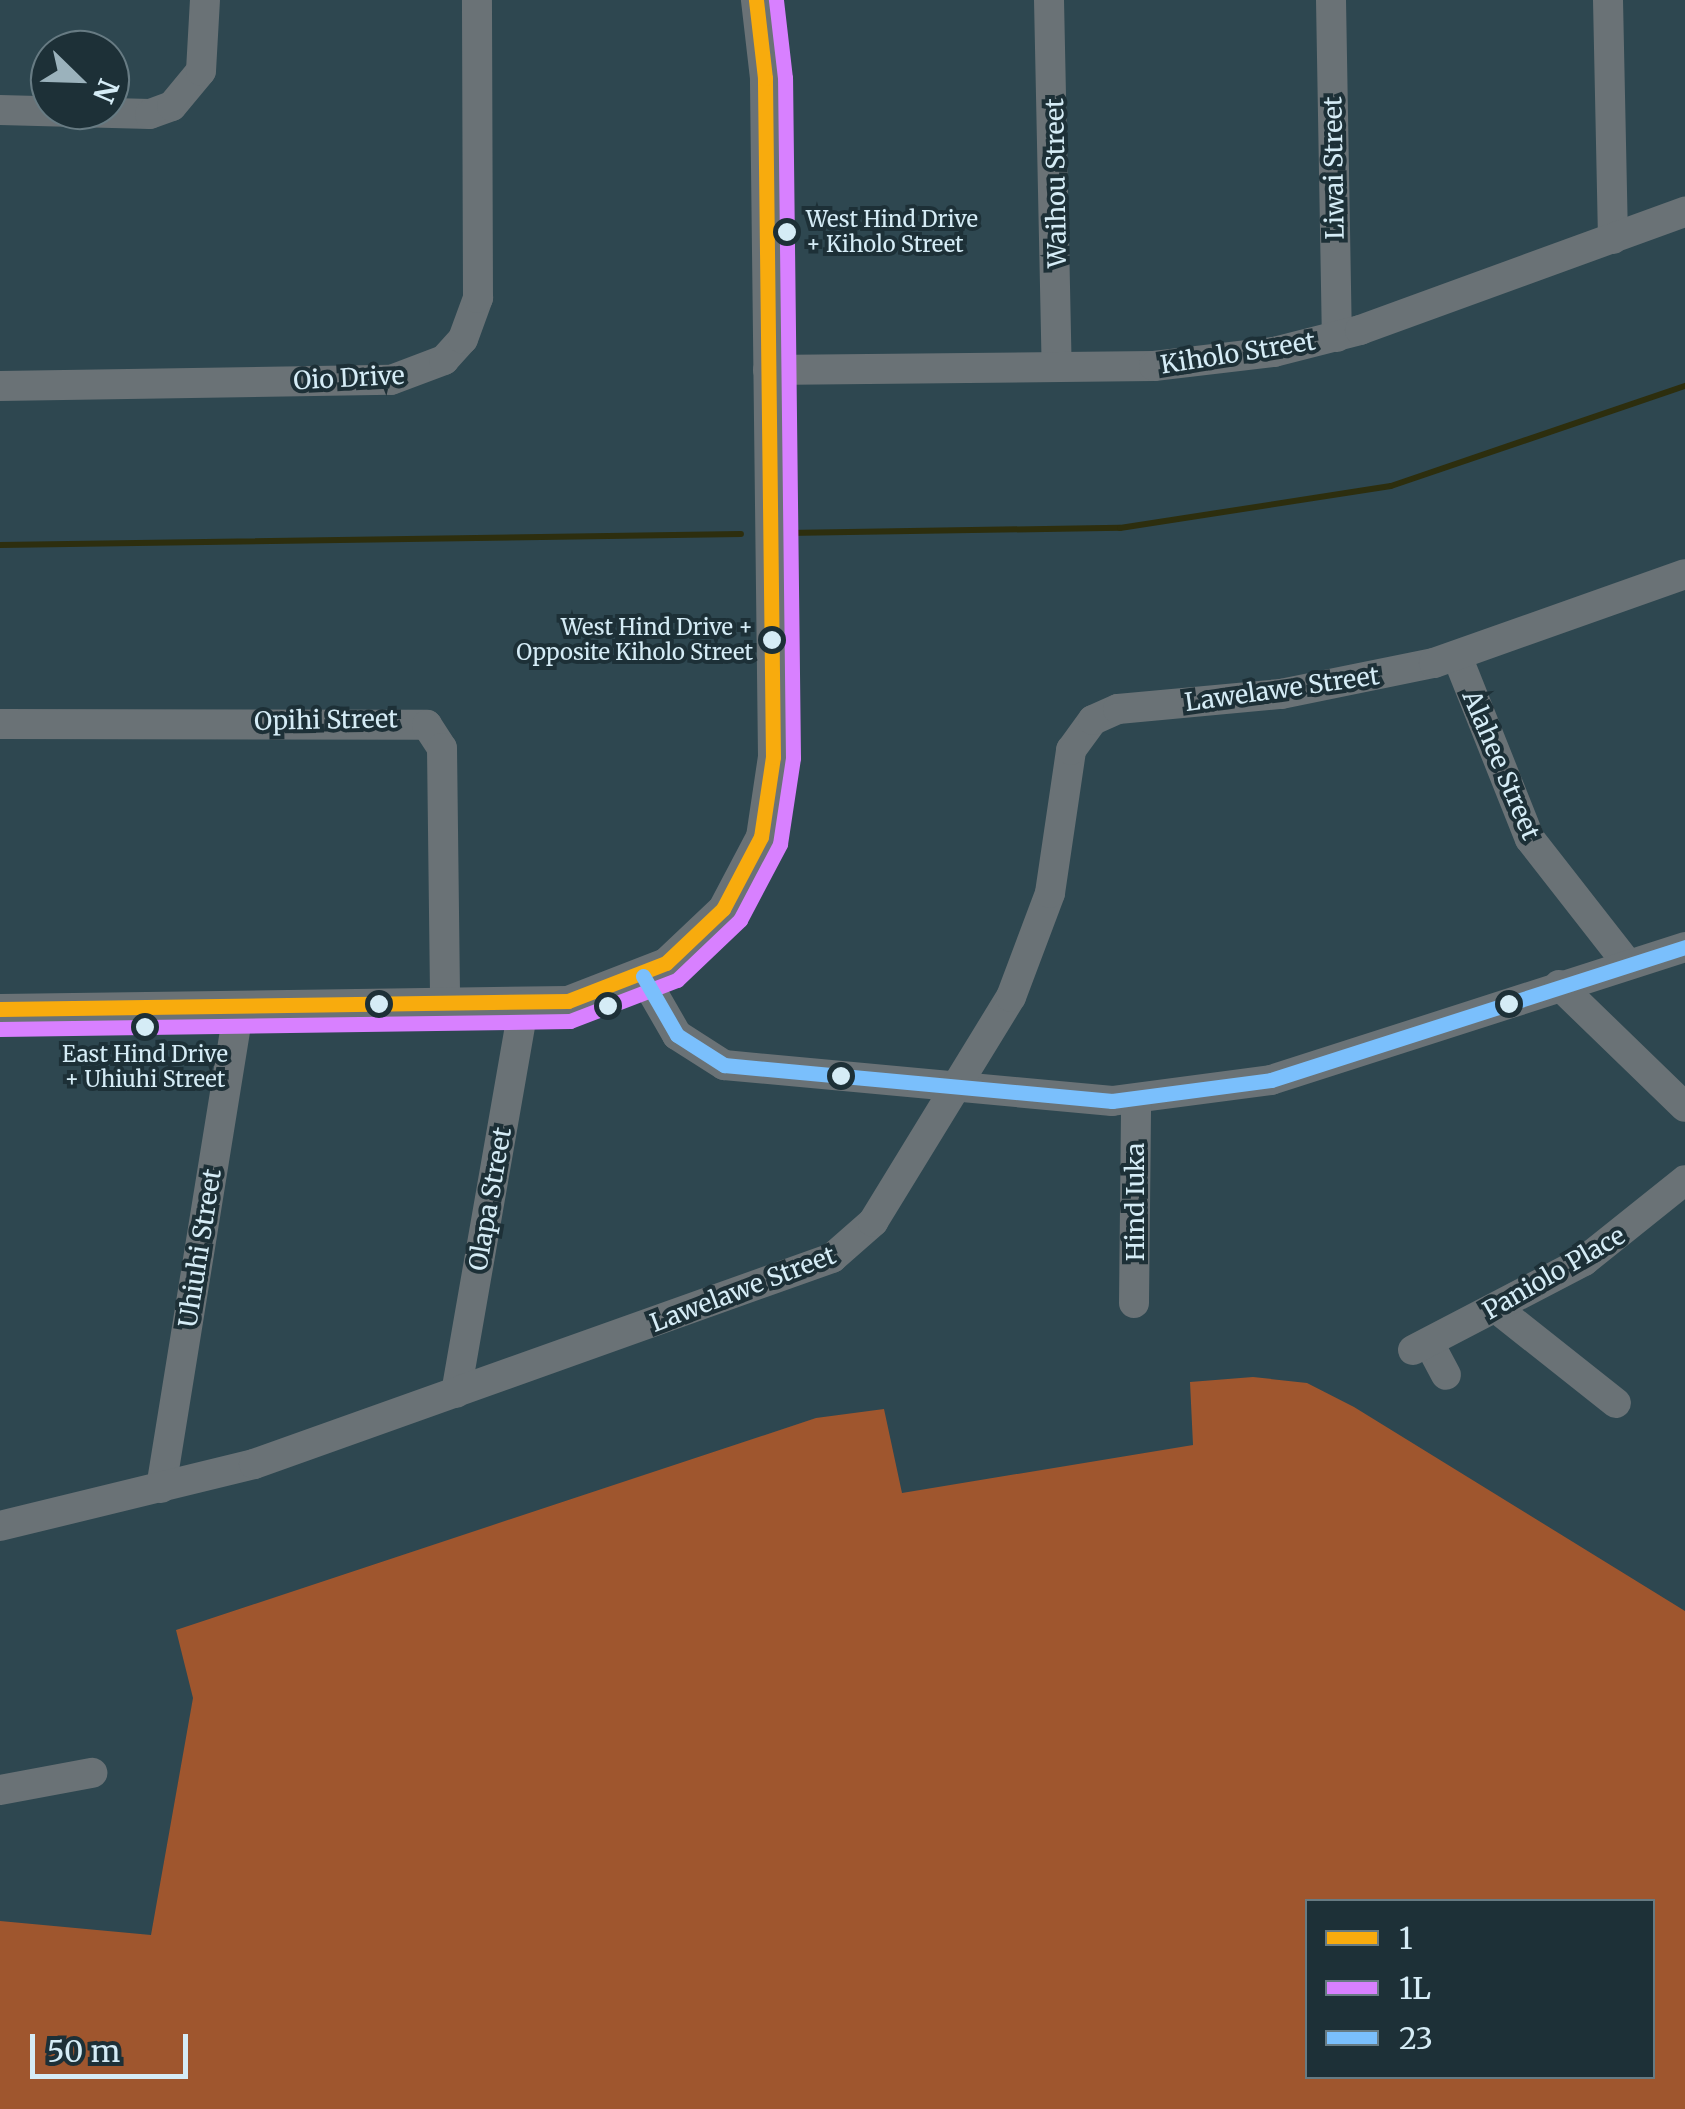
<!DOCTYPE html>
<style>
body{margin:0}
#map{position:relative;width:1685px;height:2109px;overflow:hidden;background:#2e4750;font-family:Merriweather,serif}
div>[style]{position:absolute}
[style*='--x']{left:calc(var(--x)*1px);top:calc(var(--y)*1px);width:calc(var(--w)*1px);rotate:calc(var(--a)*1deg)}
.forest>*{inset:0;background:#9f562e}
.stream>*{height:6px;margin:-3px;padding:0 3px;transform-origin:3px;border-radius:3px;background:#2d2e0e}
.minor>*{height:30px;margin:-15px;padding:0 15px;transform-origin:15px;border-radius:15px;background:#6a7276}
.bus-1>*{height:15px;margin:-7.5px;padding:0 7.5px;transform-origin:7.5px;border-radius:7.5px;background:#f8ab0d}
.bus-2>*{height:15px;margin:-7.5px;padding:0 7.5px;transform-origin:7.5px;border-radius:7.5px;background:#d880ff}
.bus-3>*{height:15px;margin:-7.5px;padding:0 7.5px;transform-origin:7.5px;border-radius:7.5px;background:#7abffc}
.dots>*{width:28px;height:28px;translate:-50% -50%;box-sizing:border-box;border:5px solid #1d3037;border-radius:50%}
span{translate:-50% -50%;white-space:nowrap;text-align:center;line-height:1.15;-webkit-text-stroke:8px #1d3037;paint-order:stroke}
.bus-label{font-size:22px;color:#d5ecf6}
.left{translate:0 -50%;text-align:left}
.right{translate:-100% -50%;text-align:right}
.street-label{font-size:25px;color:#d5ecf6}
.legend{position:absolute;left:1305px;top:1899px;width:350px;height:180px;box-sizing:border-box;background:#1d3037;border:2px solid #677b83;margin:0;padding:12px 18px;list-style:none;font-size:30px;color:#d5ecf6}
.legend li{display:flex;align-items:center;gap:20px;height:50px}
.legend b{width:50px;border:2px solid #677b83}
.north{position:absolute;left:30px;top:30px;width:100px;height:100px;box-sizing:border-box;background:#1d3037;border:2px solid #677b83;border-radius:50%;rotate:113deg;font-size:28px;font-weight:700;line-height:40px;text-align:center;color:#d5ecf6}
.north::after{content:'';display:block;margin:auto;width:35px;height:45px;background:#9bb2bc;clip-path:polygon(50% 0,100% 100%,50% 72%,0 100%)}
.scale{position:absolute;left:30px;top:2034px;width:158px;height:45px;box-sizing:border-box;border:5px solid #d5ecf6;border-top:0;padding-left:12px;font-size:30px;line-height:35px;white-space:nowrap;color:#d5ecf6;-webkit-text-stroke:8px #1d3037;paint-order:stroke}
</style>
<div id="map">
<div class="forest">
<i style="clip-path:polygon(evenodd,1253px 1377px,1307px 1383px,1354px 1407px,1685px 1611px,1685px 2109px,0 2109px,0 1921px,151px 1935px,193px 1698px,176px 1630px,816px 1418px,884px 1409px,902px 1493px,1193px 1445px,1190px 1382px,1253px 1377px,1308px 1902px,1652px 1902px,1652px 2076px,1308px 2076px,1308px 1902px)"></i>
</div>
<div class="stream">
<i style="--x:787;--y:533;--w:333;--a:-0.9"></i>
<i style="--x:1120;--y:528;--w:274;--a:-8.8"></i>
<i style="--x:1391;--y:486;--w:311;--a:-18.8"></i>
<i style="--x:0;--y:545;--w:741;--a:-0.85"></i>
</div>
<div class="minor">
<i style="--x:1049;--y:0;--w:367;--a:88.8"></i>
<i style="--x:1331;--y:0;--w:337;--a:89"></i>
<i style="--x:1608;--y:0;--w:239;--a:88.8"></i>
<i style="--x:0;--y:110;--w:150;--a:1.5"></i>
<i style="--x:150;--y:114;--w:23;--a:-20"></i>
<i style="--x:172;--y:106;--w:45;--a:-50.4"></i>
<i style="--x:201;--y:71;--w:71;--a:-86.8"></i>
<i style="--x:768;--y:370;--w:386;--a:-0.6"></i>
<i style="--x:1154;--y:366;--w:121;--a:-6.7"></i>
<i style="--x:1274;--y:352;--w:89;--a:-14.3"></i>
<i style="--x:1360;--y:330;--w:346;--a:-20"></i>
<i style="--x:0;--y:386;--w:391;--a:-0.9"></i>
<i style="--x:391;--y:380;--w:57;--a:-20.7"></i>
<i style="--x:444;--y:360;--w:28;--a:-48"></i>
<i style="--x:463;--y:339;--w:44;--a:-69.9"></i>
<i style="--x:478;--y:298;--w:298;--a:-90.2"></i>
<i style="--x:1457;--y:656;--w:197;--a:68.3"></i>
<i style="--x:1530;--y:839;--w:157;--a:52"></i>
<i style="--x:0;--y:724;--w:427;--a:0.1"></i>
<i style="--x:427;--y:725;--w:27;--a:57"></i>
<i style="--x:442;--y:748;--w:255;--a:89.3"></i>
<i style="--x:643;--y:976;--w:68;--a:60"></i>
<i style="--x:677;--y:1035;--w:56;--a:32.6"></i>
<i style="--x:724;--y:1065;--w:390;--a:5.3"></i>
<i style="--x:1112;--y:1101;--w:160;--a:-7.5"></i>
<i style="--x:1271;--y:1080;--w:435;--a:-17.8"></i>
<i style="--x:1559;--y:985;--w:175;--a:44.1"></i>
<i style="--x:0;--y:1009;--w:568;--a:-0.81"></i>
<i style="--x:568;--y:1001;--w:105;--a:-21.2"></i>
<i style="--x:666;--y:963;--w:79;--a:-43.5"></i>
<i style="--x:723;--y:909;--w:81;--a:-62.2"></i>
<i style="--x:761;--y:837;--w:81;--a:-81.5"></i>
<i style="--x:773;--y:757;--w:679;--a:-90.68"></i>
<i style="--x:765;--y:78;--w:79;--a:-96.6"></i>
<i style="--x:1134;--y:1303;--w:203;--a:-89.4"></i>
<i style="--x:1496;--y:1308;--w:153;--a:38.4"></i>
<i style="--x:1429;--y:1343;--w:36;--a:62"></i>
<i style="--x:1413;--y:1350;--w:193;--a:-27.5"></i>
<i style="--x:1584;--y:1261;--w:129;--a:-38.7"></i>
<i style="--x:456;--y:1393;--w:394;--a:-80.1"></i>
<i style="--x:161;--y:1488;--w:486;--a:-80.8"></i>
<i style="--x:0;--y:1526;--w:261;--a:-13.7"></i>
<i style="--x:254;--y:1464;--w:614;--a:-19.62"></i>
<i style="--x:832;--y:1258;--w:55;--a:-41.3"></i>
<i style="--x:873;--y:1222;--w:264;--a:-58.5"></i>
<i style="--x:1011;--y:997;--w:111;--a:-69.4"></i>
<i style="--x:1050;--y:893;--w:145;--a:-81.6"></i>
<i style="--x:1071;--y:750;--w:37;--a:-54"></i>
<i style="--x:1093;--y:720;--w:27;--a:-24"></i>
<i style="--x:1118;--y:709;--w:164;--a:-5.3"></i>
<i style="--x:1281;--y:694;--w:156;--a:-11.5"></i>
<i style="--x:1434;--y:663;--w:266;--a:-19.5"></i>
<i style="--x:0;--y:1790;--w:94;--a:-10.5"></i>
</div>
<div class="bus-1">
<i style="--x:0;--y:1009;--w:568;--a:-0.81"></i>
<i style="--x:568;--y:1001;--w:105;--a:-21.2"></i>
<i style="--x:666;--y:963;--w:79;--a:-43.5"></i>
<i style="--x:723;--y:909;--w:81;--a:-62.2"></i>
<i style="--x:761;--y:837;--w:81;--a:-81.5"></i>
<i style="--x:773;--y:757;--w:679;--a:-90.68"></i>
<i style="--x:765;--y:78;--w:79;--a:-96.6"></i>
</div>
<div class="bus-2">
<i style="--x:0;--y:1029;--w:570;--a:-0.8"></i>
<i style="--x:570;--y:1021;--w:115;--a:-21"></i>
<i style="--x:677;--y:980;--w:87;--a:-43.6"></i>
<i style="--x:740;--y:920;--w:86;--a:-62.2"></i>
<i style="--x:780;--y:844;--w:87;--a:-81.4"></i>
<i style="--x:793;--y:758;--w:680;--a:-90.67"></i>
<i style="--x:785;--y:78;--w:79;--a:-96.6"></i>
</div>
<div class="bus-3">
<i style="--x:643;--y:976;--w:68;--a:60"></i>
<i style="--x:677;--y:1035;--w:56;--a:32.6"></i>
<i style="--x:724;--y:1065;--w:390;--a:5.3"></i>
<i style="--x:1112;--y:1101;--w:160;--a:-7.5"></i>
<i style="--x:1271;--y:1080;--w:435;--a:-17.8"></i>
</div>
<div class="dots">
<i style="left:787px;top:232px;background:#d5ecf6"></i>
<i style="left:772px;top:640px;background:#d5ecf6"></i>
<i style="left:379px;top:1004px;background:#d5ecf6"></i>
<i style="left:1509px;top:1004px;background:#d5ecf6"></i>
<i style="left:608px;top:1006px;background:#d5ecf6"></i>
<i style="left:145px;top:1027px;background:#d5ecf6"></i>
<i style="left:841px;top:1076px;background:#d5ecf6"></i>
</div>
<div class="bus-label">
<span class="left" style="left:806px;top:232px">West Hind Drive<br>+ Kiholo Street</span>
<span class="right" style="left:753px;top:640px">West Hind Drive +<br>Opposite Kiholo Street</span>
<span style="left:145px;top:1067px">East Hind Drive<br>+ Uhiuhi Street</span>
</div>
<div class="street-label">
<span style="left:1334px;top:168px;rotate:-91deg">Liwai Street</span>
<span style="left:1056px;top:183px;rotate:-91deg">Waihou Street</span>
<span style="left:1238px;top:353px;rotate:-9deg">Kiholo Street</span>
<span style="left:349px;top:378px;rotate:-3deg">Oio Drive</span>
<span style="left:1282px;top:689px;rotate:-8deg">Lawelawe Street</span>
<span style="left:326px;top:720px;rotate:-1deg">Opihi Street</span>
<span style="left:1501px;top:765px;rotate:67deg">Alahee Street</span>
<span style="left:490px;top:1199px;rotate:-80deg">Olapa Street</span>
<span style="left:1135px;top:1202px;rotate:-90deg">Hind Iuka</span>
<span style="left:200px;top:1248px;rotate:-81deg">Uhiuhi Street</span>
<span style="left:1554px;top:1273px;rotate:-30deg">Paniolo Place</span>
<span style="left:743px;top:1289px;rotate:-21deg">Lawelawe Street</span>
</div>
<ul class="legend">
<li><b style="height:12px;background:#f8ab0d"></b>1</li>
<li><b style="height:12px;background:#d880ff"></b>1L</li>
<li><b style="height:12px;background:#7abffc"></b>23</li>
</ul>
<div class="north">N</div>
<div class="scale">50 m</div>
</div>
